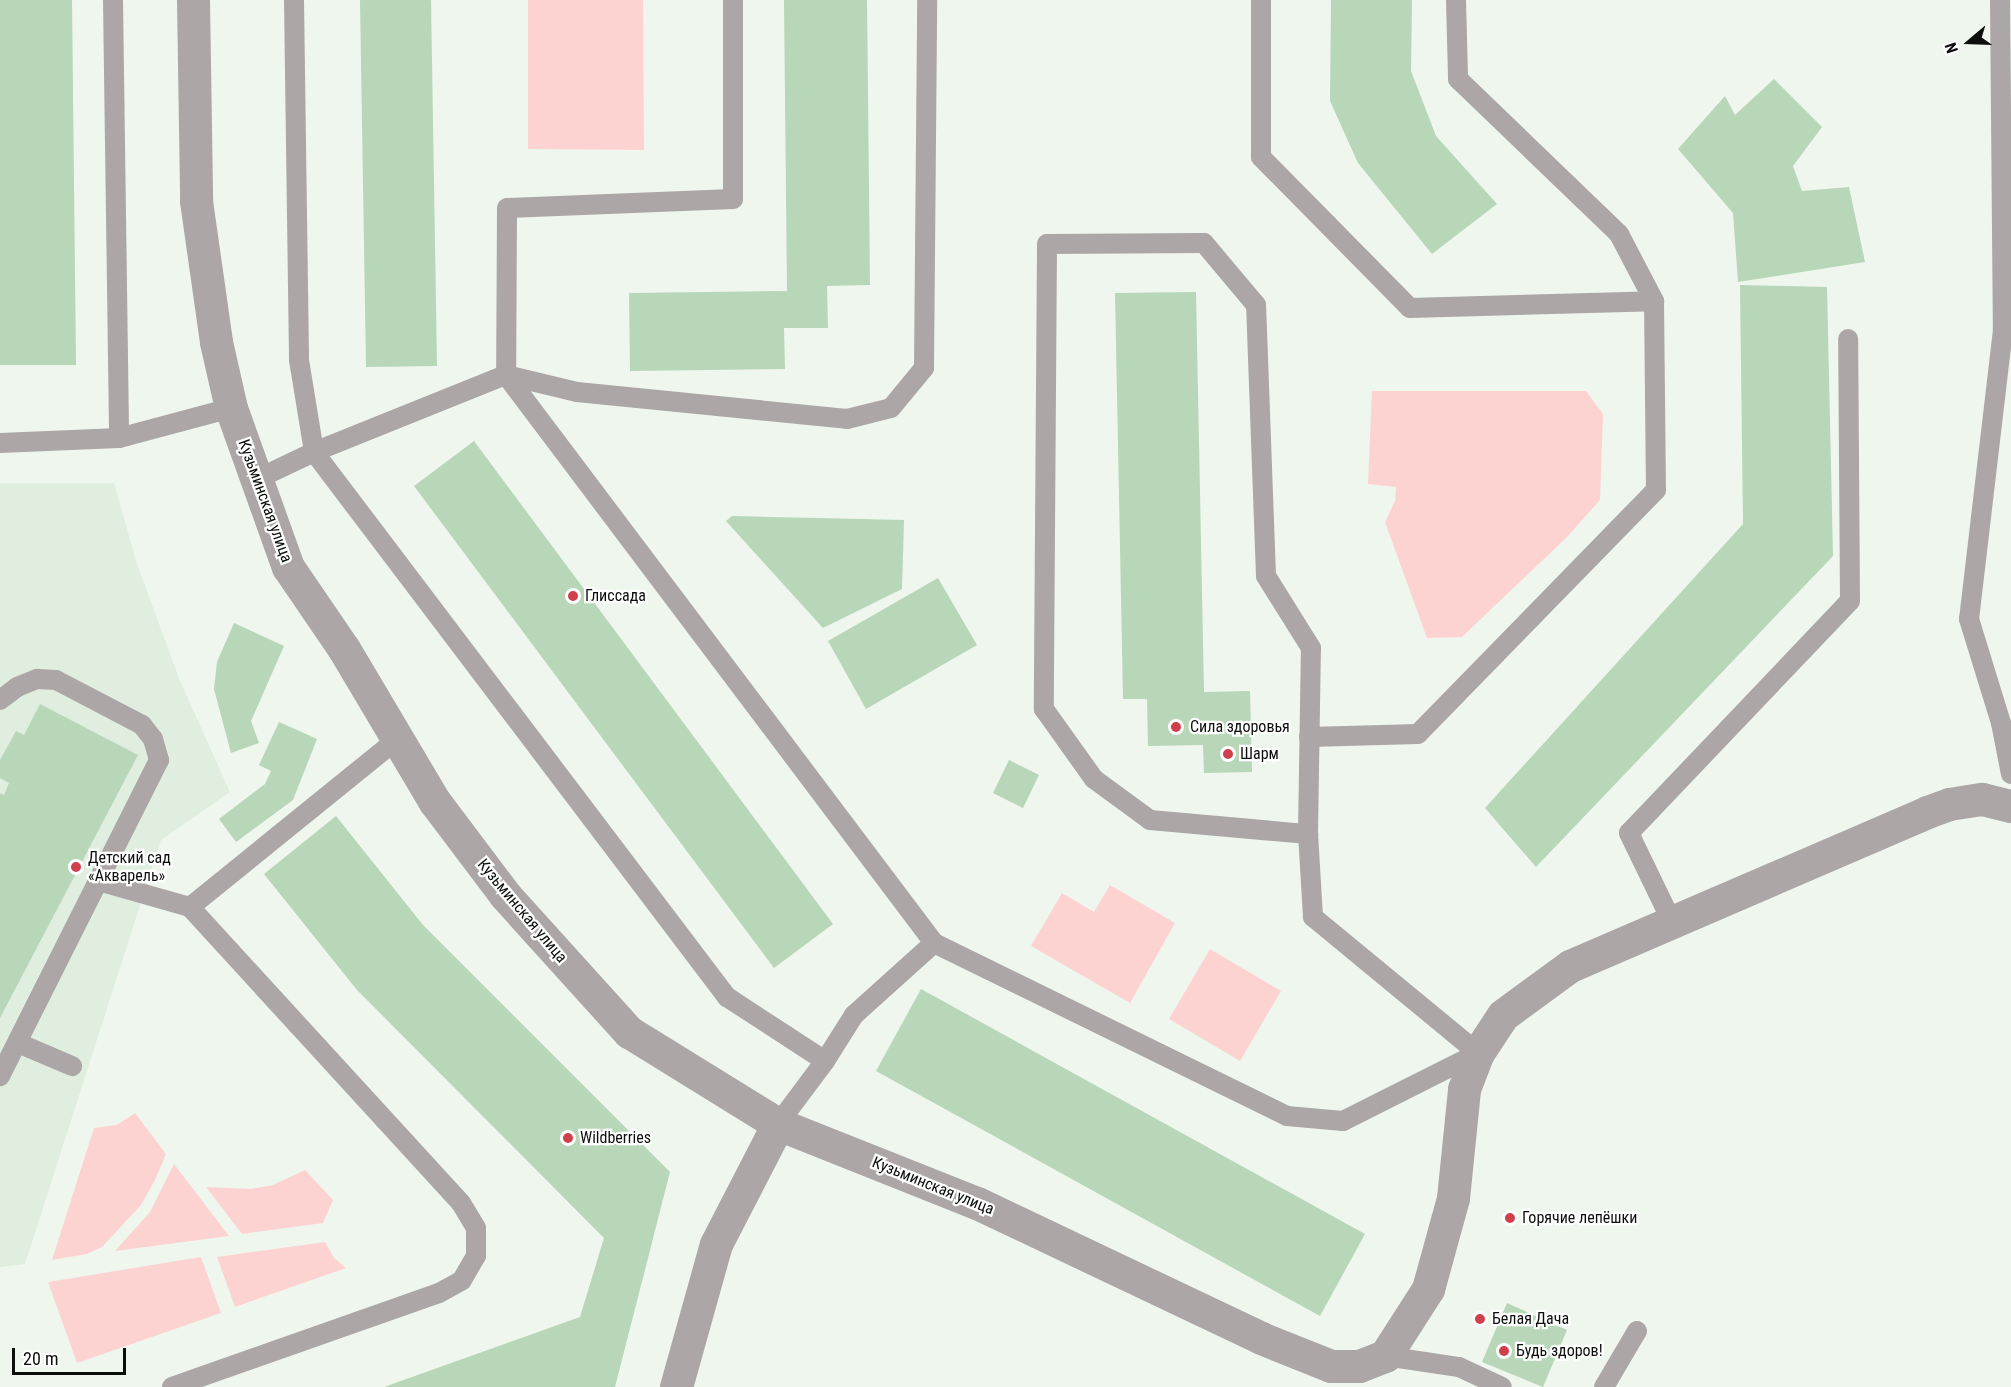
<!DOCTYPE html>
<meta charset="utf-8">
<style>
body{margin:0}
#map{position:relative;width:2011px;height:1387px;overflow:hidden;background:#eef6ee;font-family:"Roboto Condensed",sans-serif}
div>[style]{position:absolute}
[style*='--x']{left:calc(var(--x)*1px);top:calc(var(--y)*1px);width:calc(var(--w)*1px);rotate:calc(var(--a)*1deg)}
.built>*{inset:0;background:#e0eee0}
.green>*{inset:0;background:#fdd3d2}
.building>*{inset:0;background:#b8d6b8}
.lane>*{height:20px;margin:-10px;padding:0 10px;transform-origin:10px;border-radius:10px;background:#aca6a6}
.street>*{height:33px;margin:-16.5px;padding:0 16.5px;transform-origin:16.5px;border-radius:16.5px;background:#aca6a6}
.dots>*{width:16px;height:16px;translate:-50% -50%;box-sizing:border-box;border:3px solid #fff;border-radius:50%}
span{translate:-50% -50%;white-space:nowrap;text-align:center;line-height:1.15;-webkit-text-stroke:4.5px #fff;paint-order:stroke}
.street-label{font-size:16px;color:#0c0e0c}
.poi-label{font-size:16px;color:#0c0e0c}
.left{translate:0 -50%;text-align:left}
.north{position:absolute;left:1939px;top:12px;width:60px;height:60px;-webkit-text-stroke:4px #fff;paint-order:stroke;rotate:251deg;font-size:16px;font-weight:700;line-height:24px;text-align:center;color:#0c0e0c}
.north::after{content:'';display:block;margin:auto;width:21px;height:27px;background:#0c0e0c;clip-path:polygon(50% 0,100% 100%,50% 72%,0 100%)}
.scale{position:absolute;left:12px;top:1348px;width:114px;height:27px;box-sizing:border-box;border:3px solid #0c0e0c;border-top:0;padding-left:8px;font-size:18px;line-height:21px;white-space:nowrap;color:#0c0e0c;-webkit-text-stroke:4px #fff;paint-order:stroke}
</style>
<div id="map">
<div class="built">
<i style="clip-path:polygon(0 483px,114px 483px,137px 564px,180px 681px,230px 792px,161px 840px,25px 1264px,0 1267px)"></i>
</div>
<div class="green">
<i style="clip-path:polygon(528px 0,643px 0,644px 150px,528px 149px)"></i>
<i style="clip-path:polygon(1372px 391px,1586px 391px,1603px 414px,1600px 500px,1567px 537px,1462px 637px,1427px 638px,1385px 522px,1395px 501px,1396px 487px,1368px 484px)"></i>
<i style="clip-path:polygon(1110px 885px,1175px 923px,1130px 1003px,1031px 946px,1062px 893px,1094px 912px)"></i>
<i style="clip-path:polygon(1210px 949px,1281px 991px,1240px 1061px,1169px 1019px)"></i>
<i style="clip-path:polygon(135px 1113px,166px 1154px,155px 1180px,141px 1205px,102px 1247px,87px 1254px,52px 1260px,94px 1128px,117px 1125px)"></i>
<i style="clip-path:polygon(174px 1164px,229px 1236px,115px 1251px,150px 1212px)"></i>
<i style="clip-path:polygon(305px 1170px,333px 1200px,323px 1223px,242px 1234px,206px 1187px,251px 1189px,273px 1185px)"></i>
<i style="clip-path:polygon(325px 1242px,334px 1258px,346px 1268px,235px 1307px,217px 1257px)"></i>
<i style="clip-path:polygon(201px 1257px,221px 1313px,77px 1363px,48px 1282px)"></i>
</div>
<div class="building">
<i style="clip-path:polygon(0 0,72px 0,76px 365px,0 365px)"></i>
<i style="clip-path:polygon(360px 0,431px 0,437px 366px,366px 367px)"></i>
<i style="clip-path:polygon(784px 0,867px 0,870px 285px,827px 286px,828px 328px,784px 328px,785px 369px,630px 371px,629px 293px,787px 291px)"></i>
<i style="clip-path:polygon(1331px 0,1412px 0,1411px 71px,1436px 136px,1497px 204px,1432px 254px,1358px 163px,1330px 101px)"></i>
<i style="clip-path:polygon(1774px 79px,1822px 127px,1793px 166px,1802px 191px,1849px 187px,1865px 262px,1738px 282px,1733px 213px,1678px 149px,1725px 96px,1735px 115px)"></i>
<i style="clip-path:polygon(1740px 285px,1827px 287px,1833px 556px,1536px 867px,1485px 808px,1743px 524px)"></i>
<i style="clip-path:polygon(1196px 292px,1204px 692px,1250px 691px,1252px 772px,1204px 773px,1203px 745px,1148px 746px,1147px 699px,1123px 699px,1115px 293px)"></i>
<i style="clip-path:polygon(474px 441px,833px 924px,774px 968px,414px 486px)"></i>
<i style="clip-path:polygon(732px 516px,904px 520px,902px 589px,823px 628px,726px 521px)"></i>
<i style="clip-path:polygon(938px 578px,977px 645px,866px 709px,828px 641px)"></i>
<i style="clip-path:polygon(234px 623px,284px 646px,251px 721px,259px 743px,231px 753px,214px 689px,217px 662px)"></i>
<i style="clip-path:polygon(40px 704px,138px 755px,0 1018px,0 793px,4px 795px,9px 783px,0 778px,0 760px,16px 731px,24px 735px)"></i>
<i style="clip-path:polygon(279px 722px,317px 739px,293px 800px,236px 842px,219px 819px,265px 784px,271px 771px,259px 765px)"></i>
<i style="clip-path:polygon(1009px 760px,1039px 775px,1023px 808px,993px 793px)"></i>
<i style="clip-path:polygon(336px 816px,423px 925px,670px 1172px,615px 1387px,384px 1387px,580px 1317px,604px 1238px,357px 990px,264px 874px)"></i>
<i style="clip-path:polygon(921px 989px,1365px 1234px,1320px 1316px,876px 1071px)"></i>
<i style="clip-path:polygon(1507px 1303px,1567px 1330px,1543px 1387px,1482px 1362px)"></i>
</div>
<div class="lane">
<i style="--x:113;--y:0;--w:438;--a:89.2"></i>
<i style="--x:294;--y:0;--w:360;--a:89.2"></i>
<i style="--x:299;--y:360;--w:93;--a:80.7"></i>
<i style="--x:314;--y:452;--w:684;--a:52.85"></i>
<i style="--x:727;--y:997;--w:117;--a:33.1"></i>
<i style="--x:733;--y:0;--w:199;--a:90"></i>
<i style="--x:733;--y:199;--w:226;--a:177.7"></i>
<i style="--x:507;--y:208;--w:167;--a:90.3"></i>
<i style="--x:506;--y:375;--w:711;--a:53"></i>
<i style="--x:934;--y:943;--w:108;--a:138"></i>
<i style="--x:854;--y:1015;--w:54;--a:122.2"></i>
<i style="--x:825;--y:1061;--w:79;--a:126.7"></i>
<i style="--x:1261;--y:0;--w:157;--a:90"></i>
<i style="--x:1261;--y:157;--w:212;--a:45.4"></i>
<i style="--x:1410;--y:308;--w:244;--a:-1.6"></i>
<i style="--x:1654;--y:301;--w:189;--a:89.4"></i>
<i style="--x:1656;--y:490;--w:341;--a:134.3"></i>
<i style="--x:1418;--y:734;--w:109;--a:178.4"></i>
<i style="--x:1456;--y:0;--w:79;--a:88.5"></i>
<i style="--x:1458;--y:79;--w:223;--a:43.9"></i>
<i style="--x:1619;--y:234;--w:76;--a:62.4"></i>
<i style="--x:2000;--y:0;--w:330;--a:89.5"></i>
<i style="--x:2003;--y:330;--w:291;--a:96.7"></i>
<i style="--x:1969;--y:619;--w:109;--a:72.9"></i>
<i style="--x:2001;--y:723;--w:52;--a:78.9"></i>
<i style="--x:0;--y:443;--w:119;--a:-2.4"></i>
<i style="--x:119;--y:438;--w:116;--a:-15"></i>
<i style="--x:255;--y:480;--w:65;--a:-25.4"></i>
<i style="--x:314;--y:452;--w:207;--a:-21.9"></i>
<i style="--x:506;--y:375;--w:73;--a:13.5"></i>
<i style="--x:577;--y:392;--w:271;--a:5.7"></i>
<i style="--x:847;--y:419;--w:45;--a:-14"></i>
<i style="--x:891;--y:408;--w:52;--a:-50.5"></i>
<i style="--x:924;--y:368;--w:368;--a:-89.5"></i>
<i style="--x:0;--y:700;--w:21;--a:-37"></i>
<i style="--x:17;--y:687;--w:22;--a:-22"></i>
<i style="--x:37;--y:679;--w:19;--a:3"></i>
<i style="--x:56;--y:680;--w:97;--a:27.6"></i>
<i style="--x:142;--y:725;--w:18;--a:52"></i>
<i style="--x:153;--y:739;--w:22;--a:74"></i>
<i style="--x:159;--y:760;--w:354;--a:116.7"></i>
<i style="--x:98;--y:881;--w:96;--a:15.8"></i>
<i style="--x:1672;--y:922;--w:99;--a:-115.8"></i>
<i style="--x:1629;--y:833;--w:320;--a:-46.4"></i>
<i style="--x:1850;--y:601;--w:262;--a:-90.4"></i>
<i style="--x:934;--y:943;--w:393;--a:26.1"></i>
<i style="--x:1287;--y:1116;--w:56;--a:5.1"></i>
<i style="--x:1343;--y:1121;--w:151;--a:-26.7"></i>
<i style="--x:1478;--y:1053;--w:214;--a:-140.5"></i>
<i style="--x:1313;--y:917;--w:83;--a:-93.4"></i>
<i style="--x:1308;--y:834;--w:186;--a:-89.1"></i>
<i style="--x:1311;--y:648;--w:85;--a:-122"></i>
<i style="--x:1266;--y:576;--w:271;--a:-92.1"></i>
<i style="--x:1256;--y:305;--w:81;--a:-130"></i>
<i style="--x:1204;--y:243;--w:157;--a:179.6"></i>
<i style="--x:1047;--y:244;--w:465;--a:90.4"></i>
<i style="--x:1044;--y:709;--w:86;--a:54.5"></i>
<i style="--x:1094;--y:779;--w:69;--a:36.2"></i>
<i style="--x:1150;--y:820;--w:159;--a:5.1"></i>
<i style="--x:18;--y:1043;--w:59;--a:23.1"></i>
<i style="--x:1385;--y:1356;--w:75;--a:8.5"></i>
<i style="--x:1459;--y:1367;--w:47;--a:24.9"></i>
<i style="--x:172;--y:1387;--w:283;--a:-19.4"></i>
<i style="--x:439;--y:1293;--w:26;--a:-29"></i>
<i style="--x:462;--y:1280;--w:28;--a:-60"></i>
<i style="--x:476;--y:1256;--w:28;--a:-90"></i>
<i style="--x:476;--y:1228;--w:29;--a:-121"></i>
<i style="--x:461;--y:1203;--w:401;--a:-132.5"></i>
<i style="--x:190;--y:907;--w:265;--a:-39"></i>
<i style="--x:1604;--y:1387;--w:65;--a:-59.5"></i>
</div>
<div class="street">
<i style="--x:193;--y:0;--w:201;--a:89.1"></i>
<i style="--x:196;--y:201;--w:142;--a:81.9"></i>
<i style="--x:216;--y:342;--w:68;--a:77.2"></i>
<i style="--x:231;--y:408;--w:169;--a:70.3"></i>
<i style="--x:288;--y:567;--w:99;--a:55.7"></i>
<i style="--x:344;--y:649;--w:178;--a:59.3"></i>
<i style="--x:435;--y:802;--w:116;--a:53"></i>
<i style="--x:505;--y:895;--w:185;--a:47.9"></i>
<i style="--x:629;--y:1032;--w:175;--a:31.7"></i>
<i style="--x:778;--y:1124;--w:214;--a:21.7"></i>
<i style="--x:977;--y:1203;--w:314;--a:25.4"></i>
<i style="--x:1261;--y:1338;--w:75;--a:21.8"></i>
<i style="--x:1331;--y:1366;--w:28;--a:0"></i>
<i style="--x:1359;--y:1366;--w:28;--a:-21"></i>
<i style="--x:1385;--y:1356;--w:80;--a:-57.3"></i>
<i style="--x:1428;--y:1289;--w:94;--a:-74.6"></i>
<i style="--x:1453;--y:1198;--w:110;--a:-84.2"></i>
<i style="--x:1464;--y:1089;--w:39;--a:-69"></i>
<i style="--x:1478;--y:1053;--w:45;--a:-56.7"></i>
<i style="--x:1503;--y:1015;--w:83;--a:-36.2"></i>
<i style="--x:1570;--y:966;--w:389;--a:-23.3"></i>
<i style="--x:1927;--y:812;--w:23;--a:-20"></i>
<i style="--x:1949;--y:804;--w:33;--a:-9"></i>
<i style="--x:1982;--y:799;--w:30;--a:14"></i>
<i style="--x:676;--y:1387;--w:148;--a:-74.4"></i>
<i style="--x:716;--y:1244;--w:135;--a:-62.7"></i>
</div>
<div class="dots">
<i style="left:573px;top:596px;background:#d0404a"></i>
<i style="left:1176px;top:727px;background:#d0404a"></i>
<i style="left:1228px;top:754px;background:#d0404a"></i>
<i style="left:76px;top:867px;background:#d0404a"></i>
<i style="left:568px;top:1138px;background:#d0404a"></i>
<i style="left:1510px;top:1218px;background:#d0404a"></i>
<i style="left:1480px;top:1319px;background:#d0404a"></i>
<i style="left:1504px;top:1351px;background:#d0404a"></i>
</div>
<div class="street-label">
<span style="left:265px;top:501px;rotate:70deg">Кузьминская улица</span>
<span style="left:522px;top:911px;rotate:50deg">Кузьминская улица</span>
<span style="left:933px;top:1186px;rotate:22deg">Кузьминская улица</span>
</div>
<div class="poi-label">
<span class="left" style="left:585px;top:596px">Глиссада</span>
<span class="left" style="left:1190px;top:727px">Сила здоровья</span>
<span class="left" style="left:1240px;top:754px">Шарм</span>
<span class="left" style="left:88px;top:867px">Детский сад<br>«Акварель»</span>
<span class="left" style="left:580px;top:1138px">Wildberries</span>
<span class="left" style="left:1522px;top:1218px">Горячие лепёшки</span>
<span class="left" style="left:1492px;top:1319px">Белая Дача</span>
<span class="left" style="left:1516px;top:1351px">Будь здоров!</span>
</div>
<div class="north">N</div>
<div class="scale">20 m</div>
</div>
